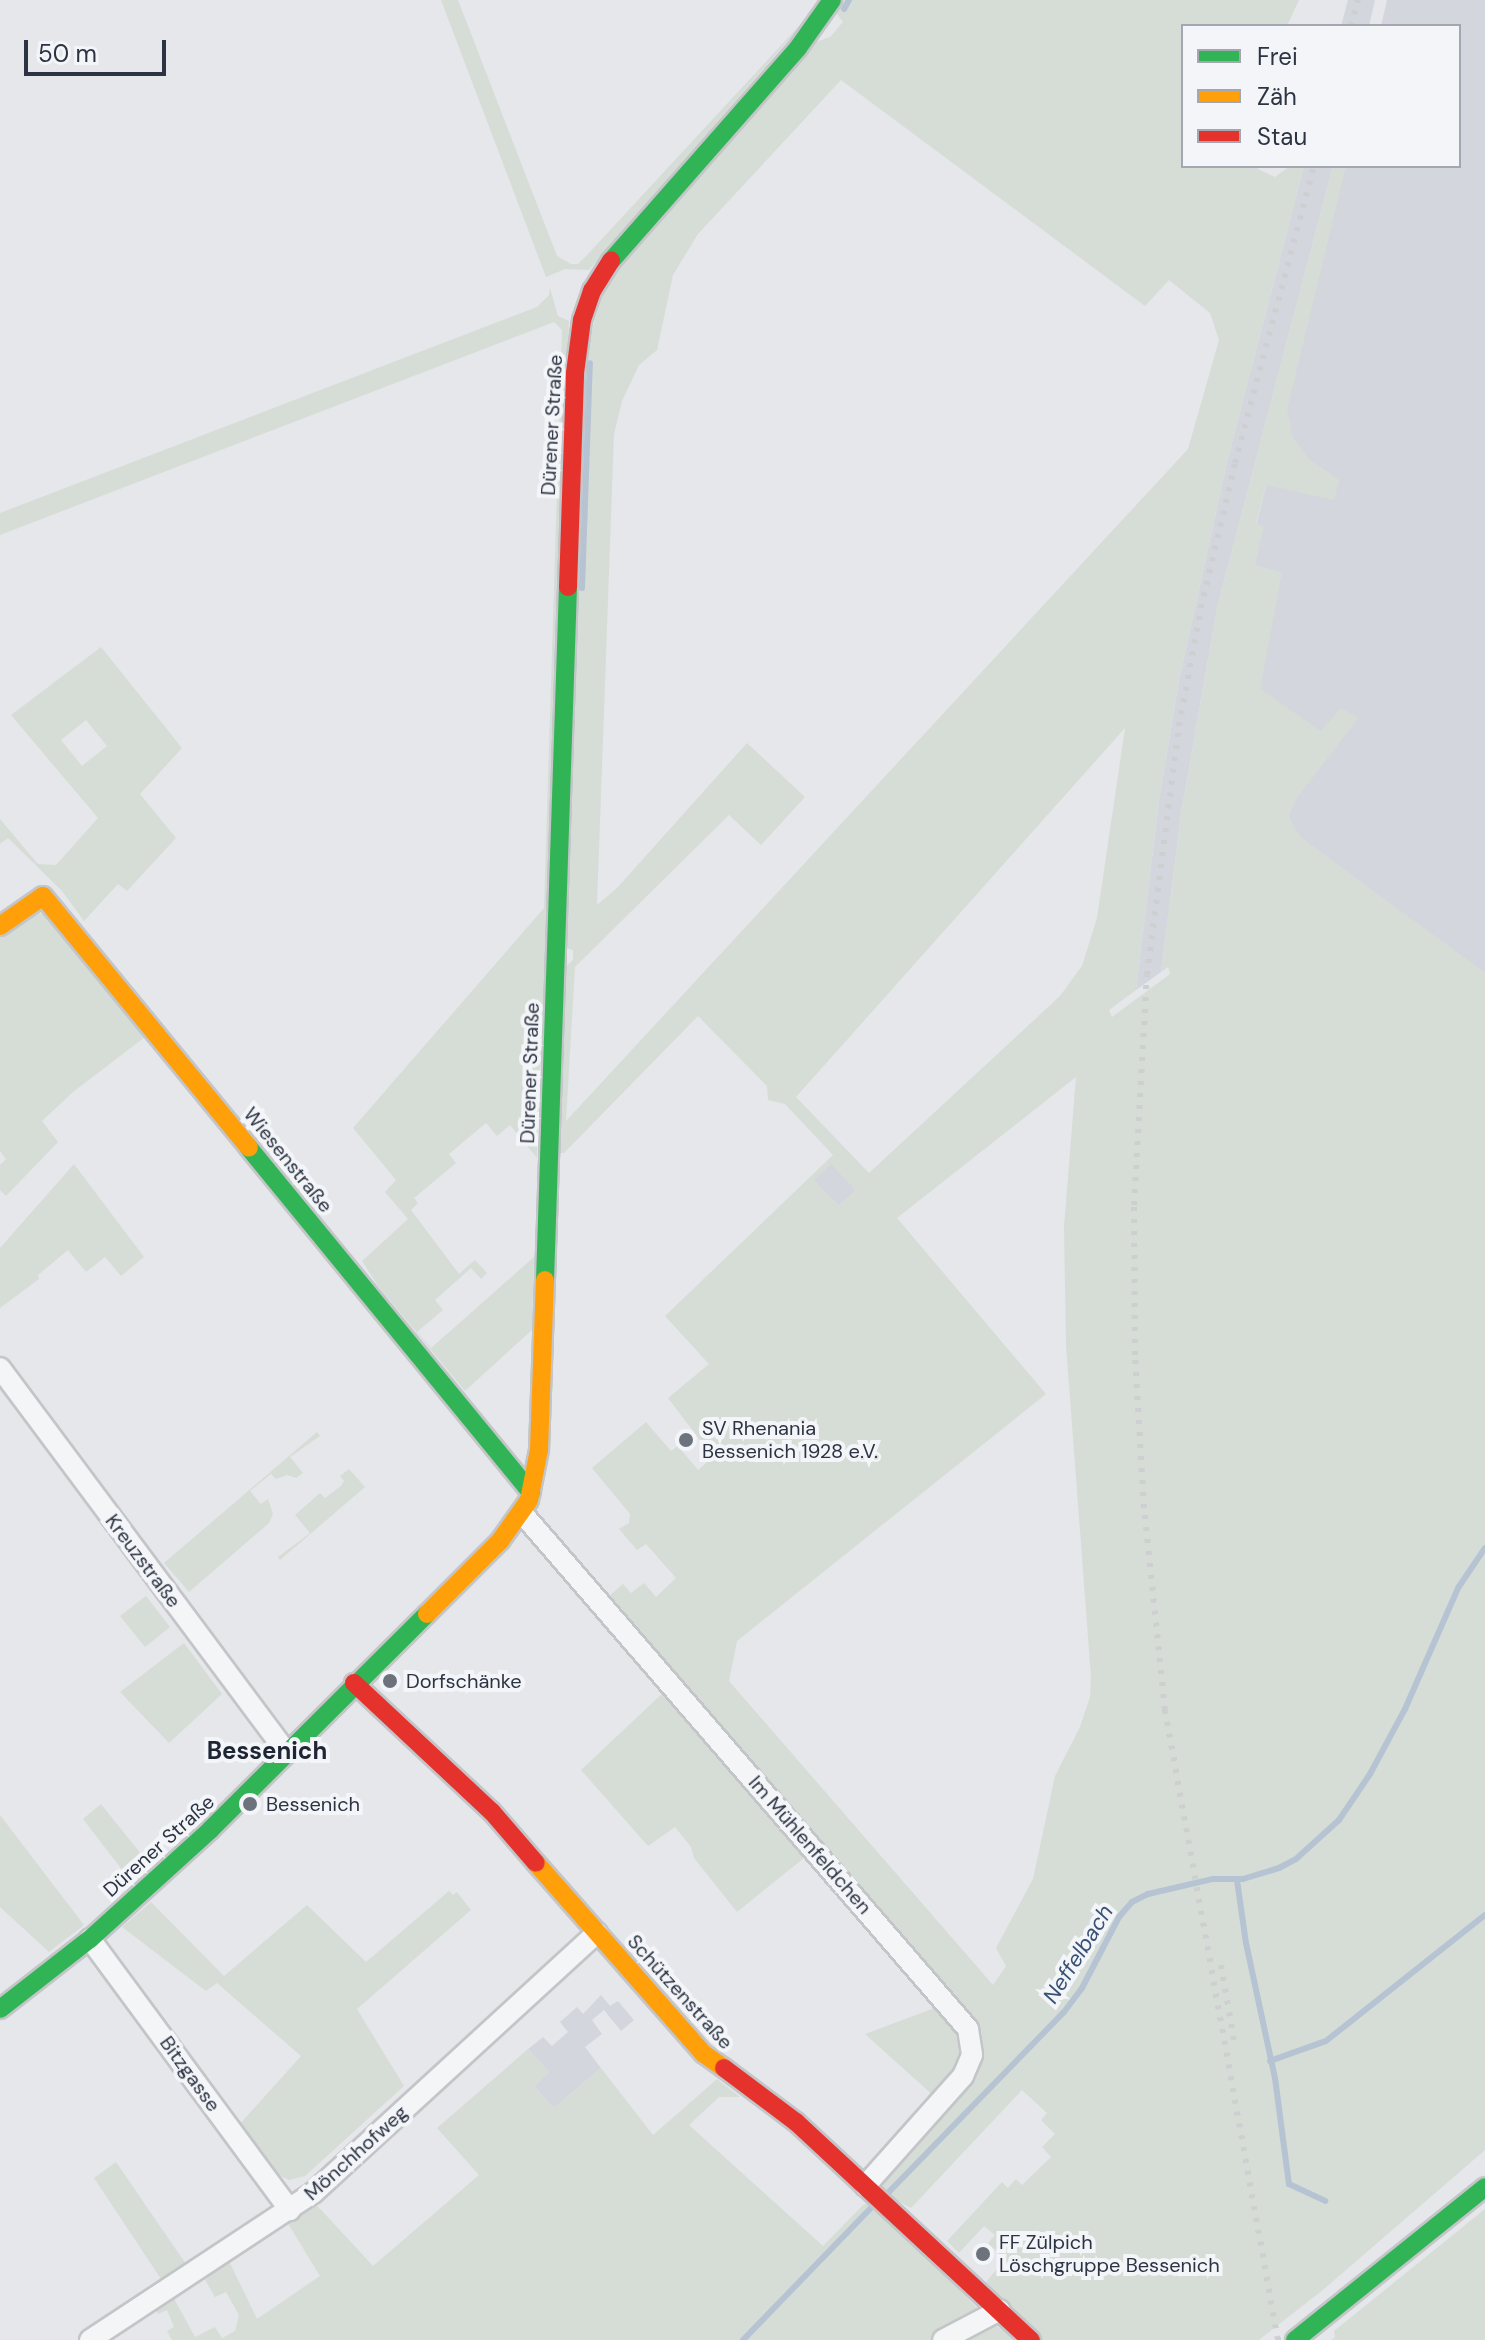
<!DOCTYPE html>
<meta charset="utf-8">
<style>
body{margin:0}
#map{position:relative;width:1485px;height:2340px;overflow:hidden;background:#e5e7ea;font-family:"DM Sans",sans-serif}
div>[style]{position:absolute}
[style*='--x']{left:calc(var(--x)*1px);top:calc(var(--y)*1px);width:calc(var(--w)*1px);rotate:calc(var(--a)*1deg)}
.built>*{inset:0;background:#d4d6dd}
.green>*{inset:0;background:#d6ddd6}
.stream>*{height:6px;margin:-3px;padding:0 3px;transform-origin:3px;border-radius:3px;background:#b5c3d3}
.roads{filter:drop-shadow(2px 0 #c3c5c8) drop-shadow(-2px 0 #c3c5c8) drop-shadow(0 2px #c3c5c8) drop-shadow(0 -2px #c3c5c8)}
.street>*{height:20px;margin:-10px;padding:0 10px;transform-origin:10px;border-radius:10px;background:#f4f5f6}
.fast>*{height:18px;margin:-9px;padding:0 9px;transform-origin:9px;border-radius:9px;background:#30b455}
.slow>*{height:18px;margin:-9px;padding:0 9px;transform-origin:9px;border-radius:9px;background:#ff9f0a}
.jam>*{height:18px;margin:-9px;padding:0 9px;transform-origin:9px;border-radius:9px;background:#e5322d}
.rail>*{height:6px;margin-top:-3px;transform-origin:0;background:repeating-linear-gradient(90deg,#cecfd1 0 4px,transparent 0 12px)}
.dots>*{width:22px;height:22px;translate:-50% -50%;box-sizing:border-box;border:4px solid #f3f5f8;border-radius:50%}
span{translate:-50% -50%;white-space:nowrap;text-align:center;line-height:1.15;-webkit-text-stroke:8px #f3f5f8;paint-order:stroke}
.street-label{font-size:20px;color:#2c3443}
.poi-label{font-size:20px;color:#2c3443}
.left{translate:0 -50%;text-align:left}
.water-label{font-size:22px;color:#375275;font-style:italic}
.quarter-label{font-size:24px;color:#1e2534;font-weight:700}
.legend{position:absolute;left:1181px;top:24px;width:280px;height:144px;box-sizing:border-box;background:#f3f5f8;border:2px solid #a3a8b0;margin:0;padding:10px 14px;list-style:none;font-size:24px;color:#2c3443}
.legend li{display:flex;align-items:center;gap:16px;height:40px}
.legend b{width:40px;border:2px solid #a3a8b0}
.scale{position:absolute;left:24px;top:40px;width:142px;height:36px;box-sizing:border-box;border:4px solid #2c3443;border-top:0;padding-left:10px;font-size:24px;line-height:28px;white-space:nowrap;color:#2c3443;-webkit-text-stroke:6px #f3f5f8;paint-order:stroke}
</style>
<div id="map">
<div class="built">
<i style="clip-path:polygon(1348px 0,1375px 0,1369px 26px,1341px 26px)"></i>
<i style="clip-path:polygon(1387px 0,1485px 0,1485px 1040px,1191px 883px,1236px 607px,1345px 166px,1459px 166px,1459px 26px,1381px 26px)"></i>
<i style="clip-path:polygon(1304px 166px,1333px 166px,1217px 608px,1181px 814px,1161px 972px,1136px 990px,1159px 801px,1179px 680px,1227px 462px)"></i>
<i style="clip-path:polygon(831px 1163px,856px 1190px,839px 1206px,813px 1180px)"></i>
<i style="clip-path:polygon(601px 1995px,610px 2006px,618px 2001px,634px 2020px,621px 2031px,604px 2010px,592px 2020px,602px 2034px,585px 2047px,601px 2068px,554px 2108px,534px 2086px,549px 2072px,528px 2049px,543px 2037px,552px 2046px,568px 2032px,560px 2022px,577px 2007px,583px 2014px)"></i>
</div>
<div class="green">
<i style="clip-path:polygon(441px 0,458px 0,557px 256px,571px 264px,578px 264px,588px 254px,823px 0,589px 270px,565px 269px,546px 277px)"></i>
<i style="clip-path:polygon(evenodd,842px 0,1299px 0,1287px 26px,1183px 26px,1183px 166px,1259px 166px,1258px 169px,1275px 177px,1290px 166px,1304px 166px,1227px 462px,1179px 680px,1159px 801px,1136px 990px,1109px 1010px,1112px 1017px,1170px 974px,1168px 967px,1161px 972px,1181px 814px,1217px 608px,1333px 166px,1346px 166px,1287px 410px,1293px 438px,1309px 459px,1339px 480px,1334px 500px,1266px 485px,1256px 524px,1264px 526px,1255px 565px,1282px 572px,1260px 689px,1321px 731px,1341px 708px,1358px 718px,1297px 798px,1289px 815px,1293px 826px,1303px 839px,1485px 973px,1485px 2150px,1324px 2289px,1259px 2340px,1039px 2340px,982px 2287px,1005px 2259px,988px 2243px,995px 2235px,984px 2226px,959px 2253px,947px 2241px,1002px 2182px,1008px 2188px,1016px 2179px,1022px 2185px,1051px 2157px,1042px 2147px,1055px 2134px,1041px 2120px,1047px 2113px,1022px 2090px,911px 2208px,881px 2192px,883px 2181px,935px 2097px,865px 2034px,940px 2006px,809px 1854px,737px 1912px,694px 1858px,691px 1847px,675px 1827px,648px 1846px,581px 1770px,665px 1691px,623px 1642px,638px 1628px,610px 1595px,623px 1584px,631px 1593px,644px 1583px,656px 1597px,676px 1578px,646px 1544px,637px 1550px,619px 1529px,629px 1523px,630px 1514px,592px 1468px,646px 1422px,671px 1451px,678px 1446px,698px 1470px,713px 1457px,668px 1398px,709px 1364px,665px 1316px,833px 1155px,785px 1104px,768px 1100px,767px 1086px,698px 1016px,564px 1153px,559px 1153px,564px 968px,573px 960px,573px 950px,566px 948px,584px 358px,605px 285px,816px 42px,830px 37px,843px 22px,837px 14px,842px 0,841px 80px,1145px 306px,1169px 280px,1210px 313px,1219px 340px,1188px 449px,566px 1121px,575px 967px,729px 815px,761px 845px,805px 797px,747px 743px,617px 888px,597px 905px,614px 434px,622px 401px,639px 365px,657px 350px,673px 275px,698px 234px,841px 80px,842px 0,1125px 728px,1097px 918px,1082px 966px,1060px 996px,869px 1173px,796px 1097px,1125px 728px,842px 0,1076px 1077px,1064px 1227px,1066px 1345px,1091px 1677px,1090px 1697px,1080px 1727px,1055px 1776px,1033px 1879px,996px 1948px,1006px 1966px,993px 1985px,729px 1681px,737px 1641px,1046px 1394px,897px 1218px,1076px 1077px,842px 0,831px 1164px,856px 1190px,839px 1206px,814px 1180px,831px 1164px)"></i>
<i style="clip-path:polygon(550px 288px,558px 316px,569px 321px,537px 1158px,510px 1125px,497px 1136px,486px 1123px,449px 1154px,456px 1163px,414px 1198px,418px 1203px,411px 1210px,459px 1274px,475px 1260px,487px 1273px,481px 1279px,471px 1268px,435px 1300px,443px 1310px,417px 1332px,431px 1348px,534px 1257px,532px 1330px,465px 1391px,378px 1286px,362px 1261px,408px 1219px,385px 1192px,396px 1180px,353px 1128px,544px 908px,562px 330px,554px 322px,0 535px,0 513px,537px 307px,549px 295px)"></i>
<i style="clip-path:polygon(evenodd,101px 647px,182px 748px,140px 794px,176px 838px,127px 891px,118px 884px,84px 921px,62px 891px,8px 838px,0 844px,0 819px,38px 864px,56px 865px,98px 818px,11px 715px,101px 647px,86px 720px,107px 746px,82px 766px,61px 740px,86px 720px)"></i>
<i style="clip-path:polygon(33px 913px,48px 914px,145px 1037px,73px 1092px,42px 1121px,58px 1142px,6px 1196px,0 1190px,0 1165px,6px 1159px,0 1151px,0 936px)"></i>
<i style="clip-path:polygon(74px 1164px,144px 1257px,121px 1276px,105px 1257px,86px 1272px,68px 1250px,38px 1275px,39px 1279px,0 1308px,0 1248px)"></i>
<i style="clip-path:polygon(317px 1432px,320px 1436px,290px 1457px,303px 1473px,296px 1478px,287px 1475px,276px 1479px,271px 1474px,250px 1491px,261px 1504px,268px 1499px,273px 1514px,269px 1523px,189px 1592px,164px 1563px)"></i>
<i style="clip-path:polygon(349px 1469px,365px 1487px,280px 1560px,278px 1557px,310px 1533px,295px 1515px,320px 1493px,325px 1498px,341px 1486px,344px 1481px,340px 1476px)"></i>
<i style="clip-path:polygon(146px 1596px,170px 1627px,145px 1647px,120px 1616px)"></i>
<i style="clip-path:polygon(184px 1643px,222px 1694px,169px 1743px,120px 1692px)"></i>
<i style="clip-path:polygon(101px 1804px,141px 1854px,123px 1871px,83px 1819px)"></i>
<i style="clip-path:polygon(0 1815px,84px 1925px,49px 1952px,0 1907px)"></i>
<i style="clip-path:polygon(449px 1891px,453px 1895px,457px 1892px,471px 1910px,357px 2009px,404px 2086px,305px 2176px,289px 2180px,274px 2173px,238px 2126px,301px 2056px,217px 1983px,206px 1991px,122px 1927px,151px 1902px,224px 1976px,307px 1905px,366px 1962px)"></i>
<i style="clip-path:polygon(528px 2049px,549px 2072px,534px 2086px,554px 2108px,601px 2068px,653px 2135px,717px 2079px,740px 2097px,719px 2097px,689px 2125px,823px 2246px,863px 2205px,872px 2201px,993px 2324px,1020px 2340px,172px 2340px,167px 2331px,174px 2327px,167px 2310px,158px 2314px,153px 2305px,171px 2293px,195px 2337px,215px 2327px,222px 2338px,235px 2331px,239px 2315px,226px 2292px,215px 2297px,205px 2280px,228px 2259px,257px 2319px,320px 2276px,287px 2222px,312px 2200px,373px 2266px,479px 2175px,437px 2128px)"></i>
<i style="clip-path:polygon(116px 2162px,188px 2267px,165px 2285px,94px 2178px)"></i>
<i style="clip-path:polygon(1485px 2209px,1485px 2340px,1331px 2340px,1335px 2337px,1334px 2331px)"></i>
</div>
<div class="stream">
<i style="--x:844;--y:9;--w:10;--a:-61"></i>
<i style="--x:582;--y:588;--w:225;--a:-88"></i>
<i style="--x:1237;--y:1880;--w:64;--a:81.9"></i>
<i style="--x:1246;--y:1943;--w:138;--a:77.9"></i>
<i style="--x:1275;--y:2078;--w:107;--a:82.5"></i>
<i style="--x:1289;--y:2184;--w:40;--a:25"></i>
<i style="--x:1270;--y:2061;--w:59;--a:-19.7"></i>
<i style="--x:1326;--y:2041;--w:203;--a:-38.4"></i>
<i style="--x:886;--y:2195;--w:255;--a:-45.8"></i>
<i style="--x:1064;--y:2012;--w:30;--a:-53"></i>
<i style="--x:1082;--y:1988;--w:80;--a:-62.5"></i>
<i style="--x:1119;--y:1917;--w:20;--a:-49"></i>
<i style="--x:1132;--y:1902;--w:18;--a:-27"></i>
<i style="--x:1148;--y:1894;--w:67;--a:-13"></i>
<i style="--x:1213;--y:1879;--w:30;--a:0"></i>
<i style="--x:1243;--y:1879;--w:38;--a:-17"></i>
<i style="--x:1279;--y:1868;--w:19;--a:-28"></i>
<i style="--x:1296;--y:1859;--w:58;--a:-42.2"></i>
<i style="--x:1339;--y:1820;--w:55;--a:-56"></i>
<i style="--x:1370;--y:1774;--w:74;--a:-61.7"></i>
<i style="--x:1405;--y:1709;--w:132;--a:-66.3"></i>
<i style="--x:1458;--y:1588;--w:48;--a:-56"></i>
<i style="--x:743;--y:2340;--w:188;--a:-45.9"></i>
</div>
<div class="roads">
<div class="street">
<i style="--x:0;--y:1368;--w:480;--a:53.3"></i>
<i style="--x:522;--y:1513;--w:682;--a:49.16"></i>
<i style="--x:968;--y:2029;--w:26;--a:81"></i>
<i style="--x:972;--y:2055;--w:23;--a:113"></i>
<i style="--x:963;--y:2076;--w:147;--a:131.7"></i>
<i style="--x:90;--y:1939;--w:337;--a:53.6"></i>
<i style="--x:90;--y:2340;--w:267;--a:-33.4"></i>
<i style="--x:313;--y:2193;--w:385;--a:-42.5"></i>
<i style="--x:943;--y:2340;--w:64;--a:-27.8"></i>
</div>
<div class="fast">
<i style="--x:611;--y:261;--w:283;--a:-48.7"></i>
<i style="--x:798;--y:48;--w:59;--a:-54.7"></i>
<i style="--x:249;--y:1148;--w:445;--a:50.7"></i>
<i style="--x:545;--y:1280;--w:693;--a:-88.1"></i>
<i style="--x:0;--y:2009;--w:114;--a:-37.9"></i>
<i style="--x:90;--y:1939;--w:162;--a:-42.2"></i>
<i style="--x:210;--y:1830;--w:306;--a:-44.9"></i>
<i style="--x:1295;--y:2340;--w:244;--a:-38.8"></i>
</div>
<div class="slow">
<i style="--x:0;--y:926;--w:52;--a:-34.9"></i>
<i style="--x:43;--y:896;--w:325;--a:50.7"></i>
<i style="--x:427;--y:1614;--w:103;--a:-45"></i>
<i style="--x:500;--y:1541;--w:50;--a:-54.7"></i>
<i style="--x:529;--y:1500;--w:51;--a:-78.7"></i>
<i style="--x:539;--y:1450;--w:170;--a:-88"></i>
<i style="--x:536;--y:1863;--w:254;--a:48.7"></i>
<i style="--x:704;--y:2054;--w:24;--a:35"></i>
</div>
<div class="jam">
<i style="--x:568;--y:587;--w:214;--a:-88.1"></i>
<i style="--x:575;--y:373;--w:53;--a:-82.5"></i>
<i style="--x:582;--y:320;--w:31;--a:-71"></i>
<i style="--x:592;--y:291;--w:36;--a:-58"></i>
<i style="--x:354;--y:1683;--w:189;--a:43.1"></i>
<i style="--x:492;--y:1812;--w:67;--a:49.2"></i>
<i style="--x:724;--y:2068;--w:90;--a:36.9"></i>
<i style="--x:796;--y:2122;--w:321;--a:42.9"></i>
</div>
</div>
<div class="rail">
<i style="--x:1351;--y:26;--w:27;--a:-75"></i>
<i style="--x:1221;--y:1965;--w:76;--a:80.2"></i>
<i style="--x:1278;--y:2340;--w:640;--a:-100.17"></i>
<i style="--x:1165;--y:1710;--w:203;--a:-95.9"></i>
<i style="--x:1144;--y:1508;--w:153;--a:-93.4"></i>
<i style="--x:1135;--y:1355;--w:150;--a:-90.4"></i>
<i style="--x:1134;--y:1205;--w:230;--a:-86.8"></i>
<i style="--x:1147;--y:975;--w:251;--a:-82.7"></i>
<i style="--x:1179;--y:726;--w:120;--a:-79.4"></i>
<i style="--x:1201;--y:608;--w:149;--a:-76.8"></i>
<i style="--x:1235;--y:463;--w:307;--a:-75.1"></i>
</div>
<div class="dots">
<i style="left:686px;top:1440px;background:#6d737d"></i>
<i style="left:390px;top:1681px;background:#6d737d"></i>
<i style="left:250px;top:1804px;background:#6d737d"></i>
<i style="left:983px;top:2254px;background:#6d737d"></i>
</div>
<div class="street-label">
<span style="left:552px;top:425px;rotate:-87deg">Dürener Straße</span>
<span style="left:530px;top:1073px;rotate:-88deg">Dürener Straße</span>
<span style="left:288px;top:1160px;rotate:51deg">Wiesenstraße</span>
<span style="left:143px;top:1561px;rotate:53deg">Kreuzstraße</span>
<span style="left:810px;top:1845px;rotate:49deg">Im Mühlenfeldchen</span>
<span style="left:159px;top:1846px;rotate:-42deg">Dürener Straße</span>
<span style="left:680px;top:1992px;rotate:48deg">Schützenstraße</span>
<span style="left:190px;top:2074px;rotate:54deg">Bitzgasse</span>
<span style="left:356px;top:2153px;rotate:-42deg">Mönchhofweg</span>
</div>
<div class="poi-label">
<span class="left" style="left:702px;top:1440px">SV Rhenania<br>Bessenich 1928 e.V.</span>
<span class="left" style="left:406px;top:1681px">Dorfschänke</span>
<span class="left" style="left:266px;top:1804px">Bessenich</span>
<span class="left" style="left:999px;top:2254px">FF Zülpich<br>Löschgruppe Bessenich</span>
</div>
<div class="water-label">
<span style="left:1078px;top:1954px;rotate:-58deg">Neffelbach</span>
</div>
<div class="quarter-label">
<span style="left:267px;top:1751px">Bessenich</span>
</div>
<ul class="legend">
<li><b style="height:10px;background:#30b455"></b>Frei</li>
<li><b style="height:10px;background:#ff9f0a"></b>Zäh</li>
<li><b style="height:10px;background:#e5322d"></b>Stau</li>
</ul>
<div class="scale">50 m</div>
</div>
